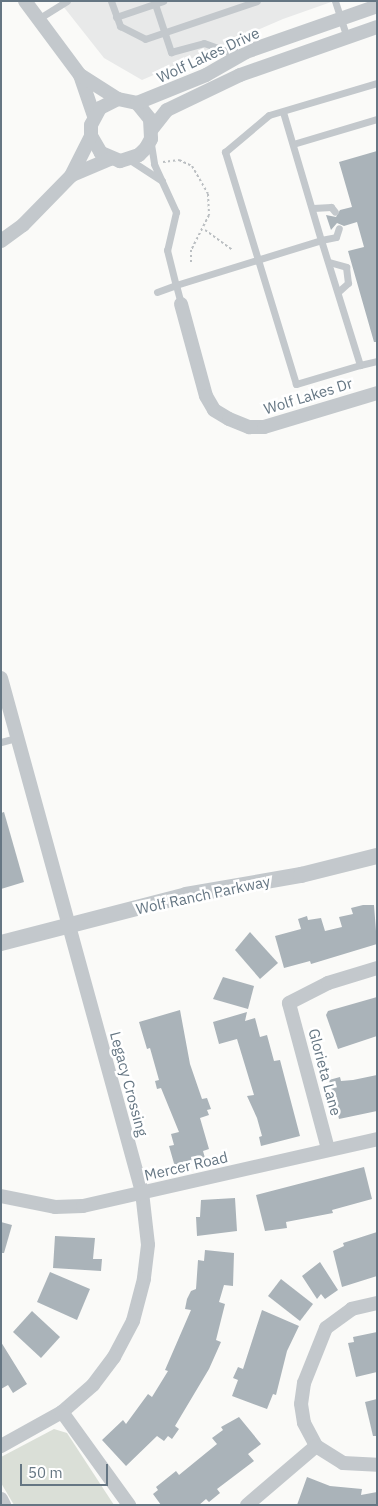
<!DOCTYPE html>
<style>
body{margin:0}
#map{position:relative;width:378px;height:1506px;overflow:hidden;background:#fafaf8;font-family:"IBM Plex Sans",sans-serif}
div>[style]{position:absolute}
[style*='--x']{left:calc(var(--x)*1px);top:calc(var(--y)*1px);width:calc(var(--w)*1px);rotate:calc(var(--a)*1deg)}
.built>*{inset:0;background:#e8e9e9}
.green>*{inset:0;background:#dadfd7}
.building>*{inset:0;background:#aab3b9}
.path>*{height:2px;margin-top:-1px;transform-origin:0;background:repeating-linear-gradient(90deg,#bbbfc2 0 2.5px,transparent 0 5px)}
.service>*{height:7px;margin:-3.5px;padding:0 3.5px;transform-origin:3.5px;border-radius:3.5px;background:#c3c8cc}
.minor>*{height:14px;margin:-7px;padding:0 7px;transform-origin:7px;border-radius:7px;background:#c3c8cc}
.tertiary>*{height:16px;margin:-8px;padding:0 8px;transform-origin:8px;border-radius:8px;background:#c3c8cc}
span{translate:-50% -50%;white-space:nowrap;text-align:center;line-height:1.15;-webkit-text-stroke:5px #fff;paint-order:stroke}
.street-label{font-size:15px;color:#657683}
.frame{position:absolute;inset:0;border:2px solid #657683;pointer-events:none}
.scale{position:absolute;left:20px;top:1464px;width:88px;height:22px;box-sizing:border-box;border:2px solid #657683;border-top:0;padding-left:6px;font-size:15px;line-height:18px;white-space:nowrap;color:#657683;-webkit-text-stroke:4px #fff;paint-order:stroke}
</style>
<div id="map">
<div class="built">
<i style="clip-path:polygon(59px 1px,334px 1px,283px 19px,142px 80px,104px 58px)"></i>
</div>
<div class="green">
<i style="clip-path:polygon(54px 1429px,67px 1433px,114px 1505px,14px 1505px,1px 1483px,1px 1457px)"></i>
</div>
<div class="building">
<i style="clip-path:polygon(377px 151px,377px 342px,374px 342px,348px 251px,364px 247px,357px 222px,344px 226px,337px 223px,331px 230px,326px 215px,336px 217px,340px 210px,352px 207px,339px 162px)"></i>
<i style="clip-path:polygon(4px 812px,24px 882px,1px 889px,1px 813px)"></i>
<i style="clip-path:polygon(363px 905px,374px 905px,377px 944px,311px 964px,310px 961px,284px 968px,275px 936px,301px 929px,298px 919px,307px 916px,308px 920px,321px 918px,325px 931px,342px 927px,339px 917px,353px 914px,351px 908px)"></i>
<i style="clip-path:polygon(250px 932px,278px 963px,260px 979px,235px 950px)"></i>
<i style="clip-path:polygon(223px 977px,254px 986px,248px 1009px,213px 999px)"></i>
<i style="clip-path:polygon(377px 997px,377px 1036px,338px 1049px,326px 1015px,328px 1011px)"></i>
<i style="clip-path:polygon(180px 1010px,190px 1064px,202px 1099px,207px 1098px,211px 1109px,207px 1110px,209px 1115px,200px 1118px,209px 1149px,203px 1151px,205px 1158px,175px 1167px,169px 1146px,174px 1145px,171px 1134px,179px 1132px,161px 1088px,157px 1089px,155px 1081px,159px 1080px,150px 1048px,147px 1049px,139px 1022px)"></i>
<i style="clip-path:polygon(247px 1012px,245px 1021px,255px 1018px,260px 1037px,267px 1035px,274px 1061px,280px 1060px,300px 1136px,261px 1146px,259px 1137px,262px 1136px,257px 1118px,247px 1096px,254px 1095px,237px 1039px,219px 1044px,213px 1022px)"></i>
<i style="clip-path:polygon(377px 1075px,377px 1111px,339px 1119px,329px 1080px,340px 1077px,341px 1081px,353px 1080px)"></i>
<i style="clip-path:polygon(364px 1167px,372px 1199px,332px 1210px,333px 1213px,286px 1222px,287px 1228px,265px 1231px,256px 1195px)"></i>
<i style="clip-path:polygon(235px 1198px,237px 1231px,197px 1236px,196px 1217px,200px 1217px,201px 1200px)"></i>
<i style="clip-path:polygon(1px 1222px,12px 1225px,4px 1253px,1px 1253px)"></i>
<i style="clip-path:polygon(377px 1232px,377px 1276px,342px 1287px,333px 1251px,344px 1246px,343px 1243px)"></i>
<i style="clip-path:polygon(55px 1236px,95px 1238px,93px 1259px,102px 1259px,101px 1271px,53px 1268px)"></i>
<i style="clip-path:polygon(205px 1250px,234px 1253px,233px 1286px,224px 1285px,219px 1302px,225px 1304px,216px 1340px,221px 1342px,209px 1369px,175px 1426px,179px 1429px,172px 1439px,168px 1436px,164px 1441px,157px 1436px,126px 1466px,102px 1440px,123px 1420px,126px 1424px,148px 1394px,152px 1397px,168px 1371px,165px 1370px,191px 1310px,185px 1309px,187px 1299px,191px 1291px,196px 1289px,198px 1260px,204px 1261px)"></i>
<i style="clip-path:polygon(320px 1262px,338px 1290px,325px 1299px,321px 1294px,317px 1299px,302px 1276px)"></i>
<i style="clip-path:polygon(50px 1272px,90px 1289px,77px 1320px,37px 1302px)"></i>
<i style="clip-path:polygon(281px 1279px,313px 1304px,300px 1321px,268px 1296px)"></i>
<i style="clip-path:polygon(262px 1310px,299px 1326px,287px 1351px,276px 1395px,273px 1394px,267px 1409px,232px 1396px,238px 1380px,233px 1378px,238px 1367px,243px 1369px)"></i>
<i style="clip-path:polygon(32px 1311px,60px 1337px,41px 1358px,13px 1332px)"></i>
<i style="clip-path:polygon(377px 1332px,377px 1372px,356px 1377px,348px 1343px,354px 1342px,353px 1337px)"></i>
<i style="clip-path:polygon(1px 1342px,27px 1384px,13px 1393px,8px 1385px,1px 1389px)"></i>
<i style="clip-path:polygon(377px 1399px,377px 1436px,373px 1436px,365px 1402px)"></i>
<i style="clip-path:polygon(239px 1417px,261px 1444px,248px 1454px,254px 1461px,217px 1489px,220px 1493px,209px 1502px,206px 1499px,199px 1505px,161px 1505px,153px 1494px,158px 1490px,156px 1487px,176px 1471px,179px 1475px,217px 1444px,212px 1438px,223px 1430px,221px 1427px)"></i>
<i style="clip-path:polygon(307px 1477px,330px 1486px,362px 1489px,361px 1495px,377px 1492px,377px 1505px,297px 1505px)"></i>
</div>
<div class="path">
<i style="--x:163;--y:162;--w:16;--a:-7"></i>
<i style="--x:179;--y:160;--w:14;--a:25"></i>
<i style="--x:192;--y:166;--w:32;--a:60"></i>
<i style="--x:208;--y:194;--w:21;--a:87"></i>
<i style="--x:209;--y:215;--w:39;--a:117"></i>
<i style="--x:191;--y:250;--w:13;--a:90"></i>
<i style="--x:205;--y:230;--w:34;--a:36"></i>
</div>
<div class="service">
<i style="--x:111;--y:1;--w:27;--a:70"></i>
<i style="--x:120;--y:26;--w:28;--a:27"></i>
<i style="--x:145;--y:39;--w:118;--a:-18.7"></i>
<i style="--x:335;--y:1;--w:38;--a:72"></i>
<i style="--x:155;--y:4;--w:51;--a:71.6"></i>
<i style="--x:171;--y:52;--w:34;--a:-15"></i>
<i style="--x:204;--y:43;--w:37;--a:20"></i>
<i style="--x:116;--y:17;--w:50;--a:-18.8"></i>
<i style="--x:38;--y:19;--w:34;--a:-32"></i>
<i style="--x:283;--y:112;--w:134;--a:73.5"></i>
<i style="--x:321;--y:240;--w:15;--a:-11"></i>
<i style="--x:336;--y:237;--w:9;--a:-72"></i>
<i style="--x:151;--y:144;--w:20;--a:81"></i>
<i style="--x:154;--y:164;--w:53;--a:65.4"></i>
<i style="--x:176;--y:212;--w:39;--a:103"></i>
<i style="--x:167;--y:250;--w:36;--a:76"></i>
<i style="--x:176;--y:285;--w:152;--a:-17.2"></i>
<i style="--x:321;--y:240;--w:131;--a:72.7"></i>
<i style="--x:360;--y:365;--w:17;--a:-13"></i>
<i style="--x:293;--y:144;--w:88;--a:-16.6"></i>
<i style="--x:130;--y:160;--w:38;--a:33"></i>
<i style="--x:313;--y:208;--w:18;--a:-3"></i>
<i style="--x:331;--y:207;--w:6;--a:51"></i>
<i style="--x:329;--y:262;--w:18;--a:16"></i>
<i style="--x:346;--y:267;--w:16;--a:83"></i>
<i style="--x:348;--y:283;--w:13;--a:138"></i>
<i style="--x:157;--y:292;--w:20;--a:-20"></i>
<i style="--x:176;--y:285;--w:20;--a:75"></i>
<i style="--x:360;--y:365;--w:67;--a:163.5"></i>
<i style="--x:296;--y:384;--w:243;--a:-107"></i>
<i style="--x:225;--y:152;--w:57;--a:-40.1"></i>
<i style="--x:269;--y:115;--w:113;--a:-16.5"></i>
<i style="--x:1;--y:742;--w:16;--a:-15"></i>
</div>
<div class="minor">
<i style="--x:25;--y:1;--w:92;--a:53.4"></i>
<i style="--x:80;--y:75;--w:43;--a:71.1"></i>
<i style="--x:80;--y:75;--w:45;--a:32.3"></i>
<i style="--x:118;--y:99;--w:19;--a:12"></i>
<i style="--x:137;--y:103;--w:21;--a:51"></i>
<i style="--x:150;--y:119;--w:20;--a:87"></i>
<i style="--x:151;--y:139;--w:10;--a:119"></i>
<i style="--x:146;--y:148;--w:10;--a:135"></i>
<i style="--x:139;--y:155;--w:20;--a:162"></i>
<i style="--x:120;--y:161;--w:21;--a:-157"></i>
<i style="--x:101;--y:153;--w:20;--a:-120"></i>
<i style="--x:91;--y:136;--w:11;--a:-90"></i>
<i style="--x:91;--y:125;--w:19;--a:-62"></i>
<i style="--x:100;--y:108;--w:20;--a:-27"></i>
<i style="--x:137;--y:103;--w:74;--a:-22.1"></i>
<i style="--x:206;--y:75;--w:46;--a:-29.9"></i>
<i style="--x:246;--y:52;--w:139;--a:-19.3"></i>
<i style="--x:152;--y:129;--w:24;--a:-52"></i>
<i style="--x:167;--y:110;--w:81;--a:-25.6"></i>
<i style="--x:240;--y:75;--w:145;--a:-19.3"></i>
<i style="--x:72;--y:175;--w:41;--a:-22.8"></i>
<i style="--x:1;--y:241;--w:27;--a:-36"></i>
<i style="--x:23;--y:225;--w:69;--a:-45.6"></i>
<i style="--x:71;--y:176;--w:45;--a:-63.4"></i>
<i style="--x:181;--y:304;--w:95;--a:74.8"></i>
<i style="--x:206;--y:396;--w:16;--a:60"></i>
<i style="--x:214;--y:410;--w:17;--a:31"></i>
<i style="--x:229;--y:419;--w:22;--a:22"></i>
<i style="--x:249;--y:427;--w:15;--a:0"></i>
<i style="--x:264;--y:427;--w:118;--a:-16.7"></i>
<i style="--x:1;--y:678;--w:533;--a:74.66"></i>
<i style="--x:142;--y:1192;--w:53;--a:83.5"></i>
<i style="--x:148;--y:1245;--w:34;--a:97"></i>
<i style="--x:144;--y:1279;--w:43;--a:104.7"></i>
<i style="--x:133;--y:1321;--w:41;--a:117.8"></i>
<i style="--x:114;--y:1357;--w:35;--a:127"></i>
<i style="--x:93;--y:1385;--w:41;--a:138.9"></i>
<i style="--x:62;--y:1412;--w:70;--a:150.9"></i>
<i style="--x:328;--y:1149;--w:151;--a:-105"></i>
<i style="--x:289;--y:1003;--w:44;--a:-27.1"></i>
<i style="--x:328;--y:983;--w:51;--a:-17"></i>
<i style="--x:1;--y:1196;--w:55;--a:11.5"></i>
<i style="--x:55;--y:1207;--w:28;--a:-2"></i>
<i style="--x:83;--y:1206;--w:302;--a:-12.8"></i>
<i style="--x:377;--y:1303;--w:26;--a:167"></i>
<i style="--x:352;--y:1309;--w:32;--a:144"></i>
<i style="--x:326;--y:1328;--w:59;--a:111.8"></i>
<i style="--x:304;--y:1383;--w:21;--a:98"></i>
<i style="--x:301;--y:1404;--w:19;--a:81"></i>
<i style="--x:304;--y:1423;--w:26;--a:62"></i>
<i style="--x:316;--y:1446;--w:32;--a:32"></i>
<i style="--x:343;--y:1463;--w:34;--a:3"></i>
<i style="--x:62;--y:1412;--w:115;--a:54.2"></i>
<i style="--x:1;--y:1499;--w:7;--a:63"></i>
<i style="--x:247;--y:1505;--w:91;--a:-40.5"></i>
</div>
<div class="tertiary">
<i style="--x:1;--y:943;--w:191;--a:-14.5"></i>
<i style="--x:186;--y:895;--w:117;--a:-9.9"></i>
<i style="--x:301;--y:875;--w:78;--a:-14"></i>
</div>
<div class="street-label">
<span style="left:208px;top:55px;rotate:-25deg">Wolf Lakes Drive</span>
<span style="left:308px;top:396px;rotate:-17deg">Wolf Lakes Dr</span>
<span style="left:203px;top:895px;rotate:-12deg">Wolf Ranch Parkway</span>
<span style="left:325px;top:1072px;rotate:75deg">Glorieta Lane</span>
<span style="left:129px;top:1084px;rotate:75deg">Legacy Crossing</span>
<span style="left:186px;top:1166px;rotate:-13deg">Mercer Road</span>
</div>
<div class="frame"></div>
<div class="scale">50 m</div>
</div>
